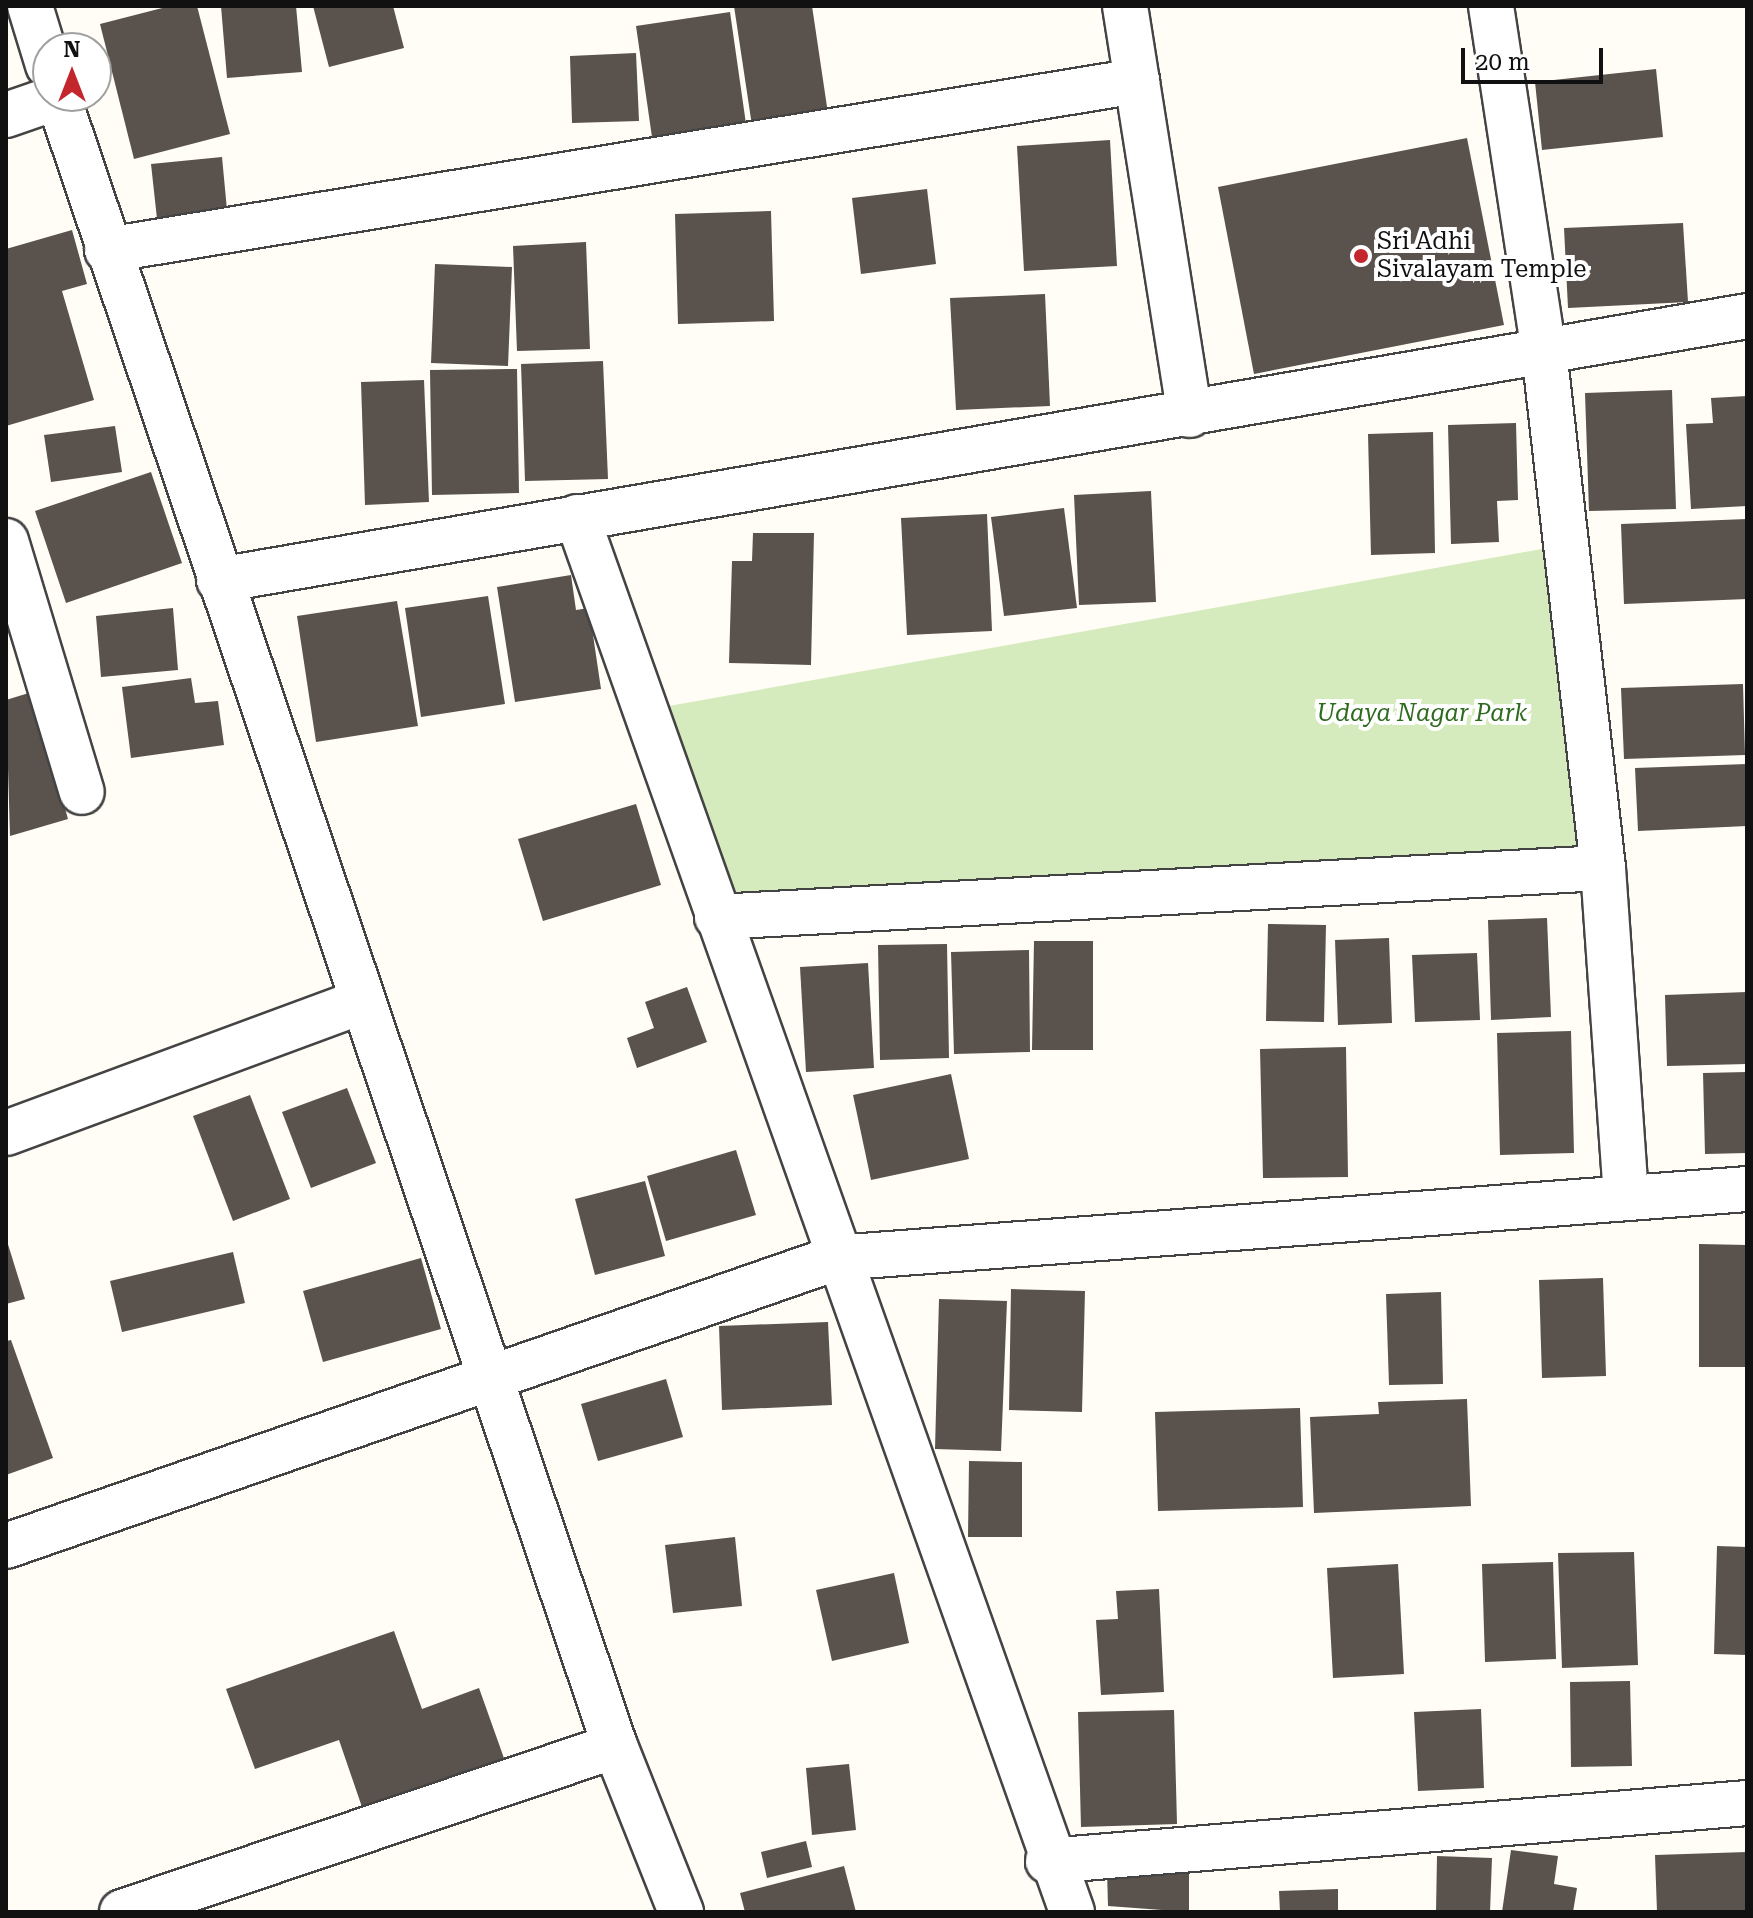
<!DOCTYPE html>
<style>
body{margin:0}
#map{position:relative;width:1753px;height:1918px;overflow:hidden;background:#fffdf5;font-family:"Roboto Serif",serif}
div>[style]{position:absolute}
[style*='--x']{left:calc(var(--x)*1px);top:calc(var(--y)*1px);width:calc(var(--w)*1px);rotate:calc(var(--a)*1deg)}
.green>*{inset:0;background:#d5ebbd}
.building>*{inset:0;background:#5a524d}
.roads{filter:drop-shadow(2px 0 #444) drop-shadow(-2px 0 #444) drop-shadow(0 2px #444) drop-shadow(0 -2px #444)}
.minor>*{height:44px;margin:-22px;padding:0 22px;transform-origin:22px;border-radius:22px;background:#fff}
.dots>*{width:22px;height:22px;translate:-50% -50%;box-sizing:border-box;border:4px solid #fff;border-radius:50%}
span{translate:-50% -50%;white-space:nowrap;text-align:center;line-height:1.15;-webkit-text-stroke:8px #fff;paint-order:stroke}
.poi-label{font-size:24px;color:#111}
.left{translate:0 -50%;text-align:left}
.park-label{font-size:24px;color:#2f6b1f;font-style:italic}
.frame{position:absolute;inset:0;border:8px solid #111;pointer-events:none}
.north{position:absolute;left:32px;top:32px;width:80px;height:80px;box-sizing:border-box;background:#fff;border:2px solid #a0a0a0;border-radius:50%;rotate:0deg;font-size:22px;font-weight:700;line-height:32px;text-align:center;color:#111}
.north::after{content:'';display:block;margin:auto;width:28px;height:36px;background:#c4262e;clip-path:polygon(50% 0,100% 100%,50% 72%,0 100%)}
.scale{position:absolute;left:1461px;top:48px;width:142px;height:36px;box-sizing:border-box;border:4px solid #111;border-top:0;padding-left:10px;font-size:24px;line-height:28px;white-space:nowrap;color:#111;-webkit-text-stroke:6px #fff;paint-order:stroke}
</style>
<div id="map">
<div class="green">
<i style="clip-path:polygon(1547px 548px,1583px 847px,735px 901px,669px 706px)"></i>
</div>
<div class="building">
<i style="clip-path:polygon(170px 6px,197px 6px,230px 134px,134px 159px,100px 24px)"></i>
<i style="clip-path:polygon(221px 6px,296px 6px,302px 72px,227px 78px)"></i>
<i style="clip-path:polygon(313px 6px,393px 6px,404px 48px,329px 67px)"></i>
<i style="clip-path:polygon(734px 6px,812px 6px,830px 127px,754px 139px)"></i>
<i style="clip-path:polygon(730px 12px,748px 138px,654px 151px,636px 26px)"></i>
<i style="clip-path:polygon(636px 53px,639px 121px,572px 123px,570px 56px)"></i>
<i style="clip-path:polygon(1656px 69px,1663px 137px,1542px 150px,1535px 82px)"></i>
<i style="clip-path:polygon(1467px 138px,1504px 325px,1254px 374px,1218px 187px)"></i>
<i style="clip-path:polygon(1110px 140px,1117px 266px,1024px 271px,1017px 146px)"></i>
<i style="clip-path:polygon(222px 157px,228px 221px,158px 228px,151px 164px)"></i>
<i style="clip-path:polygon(927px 189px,936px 264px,861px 274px,852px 198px)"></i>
<i style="clip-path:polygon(771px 211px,774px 321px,678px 324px,675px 214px)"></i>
<i style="clip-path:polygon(1683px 223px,1688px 302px,1568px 308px,1564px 228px)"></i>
<i style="clip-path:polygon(72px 230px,87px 284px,62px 291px,94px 400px,6px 426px,6px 249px)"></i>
<i style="clip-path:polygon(586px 242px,590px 349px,517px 351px,513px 246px)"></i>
<i style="clip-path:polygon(435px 264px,512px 267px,508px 366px,431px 363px)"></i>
<i style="clip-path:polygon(1045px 294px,1050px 406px,956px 410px,950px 298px)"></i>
<i style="clip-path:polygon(603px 361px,608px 479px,525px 481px,521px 364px)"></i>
<i style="clip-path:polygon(517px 369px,519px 493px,432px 495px,430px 370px)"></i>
<i style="clip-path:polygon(424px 380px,429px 502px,365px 505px,361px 382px)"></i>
<i style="clip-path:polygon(1672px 390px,1676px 509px,1589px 511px,1585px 393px)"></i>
<i style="clip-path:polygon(1747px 396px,1747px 506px,1691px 509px,1686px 424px,1713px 423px,1711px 398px)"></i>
<i style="clip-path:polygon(1516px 423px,1518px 500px,1497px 501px,1499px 542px,1451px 544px,1448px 425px)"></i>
<i style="clip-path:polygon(115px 426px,122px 472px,51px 482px,44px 435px)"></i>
<i style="clip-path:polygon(1433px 432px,1435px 553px,1371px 555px,1368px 434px)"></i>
<i style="clip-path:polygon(151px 472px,182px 563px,66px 603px,35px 511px)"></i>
<i style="clip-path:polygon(1151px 491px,1156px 602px,1079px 605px,1074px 495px)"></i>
<i style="clip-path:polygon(1064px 508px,1077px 608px,1004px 616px,991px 517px)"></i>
<i style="clip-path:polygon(987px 514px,992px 631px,907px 635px,901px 518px)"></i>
<i style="clip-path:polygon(1747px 519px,1747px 599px,1624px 604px,1621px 524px)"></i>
<i style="clip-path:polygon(753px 533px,814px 533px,811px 665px,729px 663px,732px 561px,752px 561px)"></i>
<i style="clip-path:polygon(571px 575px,576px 610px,589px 608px,601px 689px,515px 702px,497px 587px)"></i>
<i style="clip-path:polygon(488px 596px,505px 704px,421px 717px,405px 608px)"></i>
<i style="clip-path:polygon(397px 601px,418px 726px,316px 742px,297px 616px)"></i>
<i style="clip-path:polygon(173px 608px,178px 670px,101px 677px,96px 616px)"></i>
<i style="clip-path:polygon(191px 678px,195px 703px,218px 701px,224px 745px,131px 758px,122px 687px)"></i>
<i style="clip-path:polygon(1743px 684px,1745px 755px,1624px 759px,1621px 688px)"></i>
<i style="clip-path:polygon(32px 692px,68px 819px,10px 836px,6px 700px)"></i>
<i style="clip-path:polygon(1747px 764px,1747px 826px,1638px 831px,1635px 768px)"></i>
<i style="clip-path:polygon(636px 804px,661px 885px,543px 921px,518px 839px)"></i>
<i style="clip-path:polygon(1547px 918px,1551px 1017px,1491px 1020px,1488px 920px)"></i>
<i style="clip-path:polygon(1268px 924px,1326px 925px,1324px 1022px,1266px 1021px)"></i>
<i style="clip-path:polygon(1389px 938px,1392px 1023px,1338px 1025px,1335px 940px)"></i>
<i style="clip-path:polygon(1034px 941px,1093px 941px,1093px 1050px,1032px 1050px)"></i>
<i style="clip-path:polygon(947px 944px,949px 1058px,880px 1060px,878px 945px)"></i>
<i style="clip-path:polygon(1029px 950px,1030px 1052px,954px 1054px,951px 952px)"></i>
<i style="clip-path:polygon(1477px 953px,1480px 1020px,1415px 1022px,1412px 955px)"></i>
<i style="clip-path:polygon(868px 963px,874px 1068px,806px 1072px,800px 967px)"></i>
<i style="clip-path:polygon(687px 987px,707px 1042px,637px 1068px,627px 1038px,654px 1028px,645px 1002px)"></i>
<i style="clip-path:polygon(1747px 992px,1747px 1064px,1667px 1066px,1665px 995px)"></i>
<i style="clip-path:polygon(1571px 1031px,1574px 1153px,1500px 1155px,1497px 1033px)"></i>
<i style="clip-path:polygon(1346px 1047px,1348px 1177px,1263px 1178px,1260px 1049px)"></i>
<i style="clip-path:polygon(1747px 1072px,1747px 1153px,1705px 1154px,1703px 1073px)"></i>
<i style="clip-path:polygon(951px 1074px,969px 1159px,871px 1180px,853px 1095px)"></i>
<i style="clip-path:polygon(347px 1088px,376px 1163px,311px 1188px,282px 1112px)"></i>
<i style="clip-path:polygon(250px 1095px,290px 1199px,233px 1221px,193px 1116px)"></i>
<i style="clip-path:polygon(736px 1150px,756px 1215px,666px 1241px,647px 1176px)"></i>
<i style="clip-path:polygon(645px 1181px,665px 1256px,595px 1275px,575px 1199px)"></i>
<i style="clip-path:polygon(6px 1238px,25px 1299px,6px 1304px)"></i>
<i style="clip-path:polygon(1699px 1244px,1747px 1245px,1747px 1367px,1699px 1367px)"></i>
<i style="clip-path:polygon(233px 1252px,245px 1303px,122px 1332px,110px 1281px)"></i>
<i style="clip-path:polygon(421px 1258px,441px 1329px,323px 1362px,303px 1291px)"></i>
<i style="clip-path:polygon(1603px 1278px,1606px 1376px,1542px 1378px,1539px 1280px)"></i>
<i style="clip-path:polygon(1011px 1289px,1085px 1291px,1082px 1412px,1009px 1410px)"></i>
<i style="clip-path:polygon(1441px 1292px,1443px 1384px,1389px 1385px,1386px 1294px)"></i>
<i style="clip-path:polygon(939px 1299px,1007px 1301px,1001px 1451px,935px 1449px)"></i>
<i style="clip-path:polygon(828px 1322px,832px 1405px,722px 1410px,719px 1326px)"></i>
<i style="clip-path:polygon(11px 1340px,53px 1458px,6px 1475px,6px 1341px)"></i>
<i style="clip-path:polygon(666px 1379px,683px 1437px,598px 1461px,581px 1404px)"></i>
<i style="clip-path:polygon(1467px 1399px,1471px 1506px,1314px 1513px,1310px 1417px,1379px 1414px,1378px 1402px)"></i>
<i style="clip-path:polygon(1300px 1408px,1303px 1507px,1158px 1511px,1155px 1412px)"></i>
<i style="clip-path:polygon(969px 1461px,1022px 1462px,1022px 1537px,968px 1537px)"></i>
<i style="clip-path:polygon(735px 1537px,742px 1606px,673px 1613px,665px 1545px)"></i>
<i style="clip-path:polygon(1717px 1546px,1747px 1547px,1747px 1655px,1714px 1654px)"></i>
<i style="clip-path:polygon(1634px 1552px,1638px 1665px,1562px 1668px,1558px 1553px)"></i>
<i style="clip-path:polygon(1553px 1562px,1556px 1659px,1485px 1662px,1482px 1564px)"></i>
<i style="clip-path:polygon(1398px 1564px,1404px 1674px,1333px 1678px,1327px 1568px)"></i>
<i style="clip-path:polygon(894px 1573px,909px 1643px,832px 1661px,816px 1590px)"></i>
<i style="clip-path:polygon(1159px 1589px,1164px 1692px,1101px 1695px,1096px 1620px,1118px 1619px,1116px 1591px)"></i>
<i style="clip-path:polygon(394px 1631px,422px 1709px,479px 1688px,505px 1761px,363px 1810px,339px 1740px,255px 1769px,226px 1689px)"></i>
<i style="clip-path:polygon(1630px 1681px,1632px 1766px,1571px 1767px,1570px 1682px)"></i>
<i style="clip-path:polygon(1481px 1709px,1484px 1788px,1418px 1791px,1414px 1712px)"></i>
<i style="clip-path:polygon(1174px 1710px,1177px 1824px,1081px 1827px,1078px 1712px)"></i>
<i style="clip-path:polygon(849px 1764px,856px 1830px,812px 1835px,806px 1768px)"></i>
<i style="clip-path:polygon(806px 1841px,812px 1867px,767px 1878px,761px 1852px)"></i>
<i style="clip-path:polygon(1511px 1850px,1558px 1856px,1554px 1884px,1577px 1888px,1573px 1912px,1502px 1912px)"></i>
<i style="clip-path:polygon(1747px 1852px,1747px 1912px,1657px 1912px,1655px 1855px)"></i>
<i style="clip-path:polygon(1437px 1856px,1492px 1858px,1490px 1912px,1436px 1912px)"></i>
<i style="clip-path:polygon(844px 1866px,856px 1912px,745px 1912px,740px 1893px)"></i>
<i style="clip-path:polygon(1189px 1869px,1189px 1912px,1108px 1906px,1107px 1871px)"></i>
<i style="clip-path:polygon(1338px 1889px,1338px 1912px,1280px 1912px,1279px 1891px)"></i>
</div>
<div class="roads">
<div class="minor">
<i style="--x:30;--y:6;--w:62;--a:73"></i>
<i style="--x:1125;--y:6;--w:414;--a:81"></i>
<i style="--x:1491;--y:6;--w:349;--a:81.3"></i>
<i style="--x:1544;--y:351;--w:520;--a:83.49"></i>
<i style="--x:6;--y:115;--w:55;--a:-19.1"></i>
<i style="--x:58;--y:97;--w:1741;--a:71.34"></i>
<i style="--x:615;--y:1746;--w:179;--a:68.3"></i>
<i style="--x:107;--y:250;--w:1044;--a:-9.32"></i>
<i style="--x:577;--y:517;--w:1480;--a:70.46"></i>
<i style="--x:6;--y:541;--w:262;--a:73.2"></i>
<i style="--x:219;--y:580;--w:1551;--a:-9.8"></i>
<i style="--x:717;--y:917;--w:887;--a:-3.17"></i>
<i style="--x:1603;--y:868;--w:327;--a:86"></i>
<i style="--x:6;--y:1133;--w:380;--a:-20.3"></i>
<i style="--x:6;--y:1546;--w:879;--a:-19.14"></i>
<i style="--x:836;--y:1258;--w:914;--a:-4.33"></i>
<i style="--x:1048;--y:1861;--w:701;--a:-4.74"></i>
<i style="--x:122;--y:1912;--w:520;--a:-18.61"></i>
</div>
</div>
<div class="dots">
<i style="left:1361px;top:256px;background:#c4262e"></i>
</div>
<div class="poi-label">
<span class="left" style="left:1377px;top:256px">Sri Adhi<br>Sivalayam Temple</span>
</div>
<div class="park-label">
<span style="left:1422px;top:714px">Udaya Nagar Park</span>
</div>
<div class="frame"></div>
<div class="north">N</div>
<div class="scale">20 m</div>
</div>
